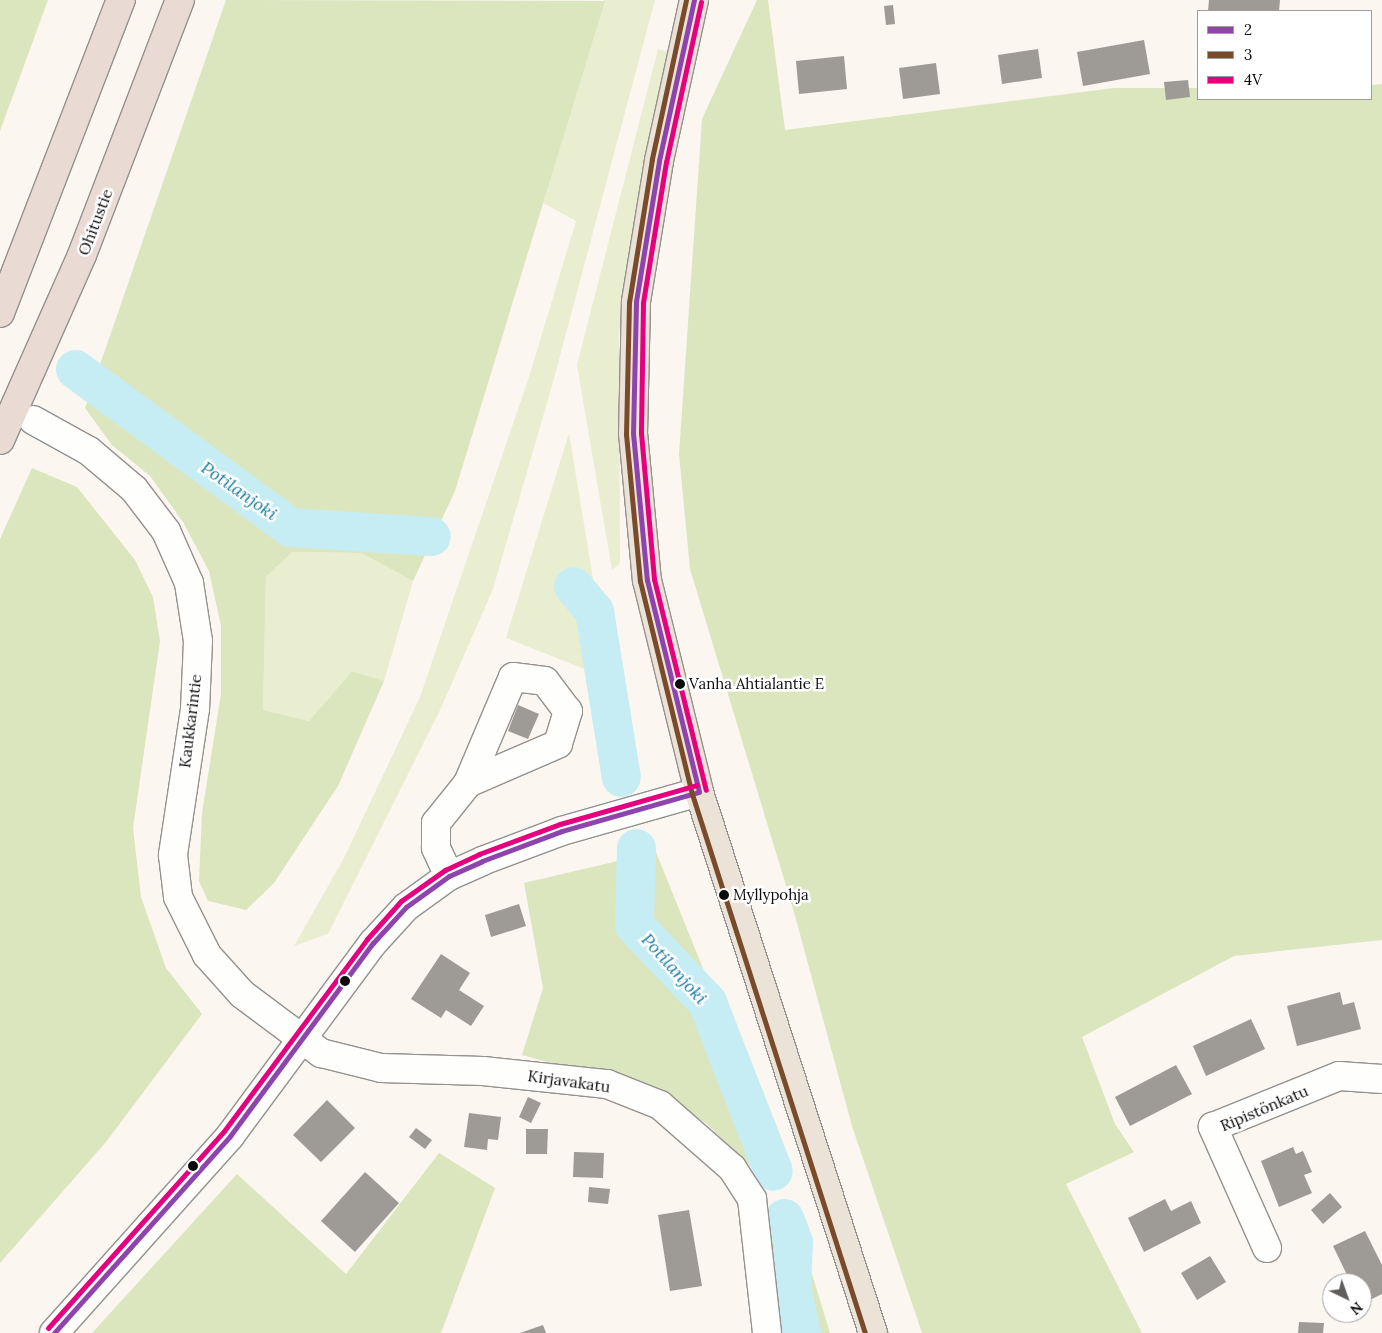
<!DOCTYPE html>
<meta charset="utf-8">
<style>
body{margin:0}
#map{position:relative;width:1382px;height:1333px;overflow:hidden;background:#fbf6f0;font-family:Lora,serif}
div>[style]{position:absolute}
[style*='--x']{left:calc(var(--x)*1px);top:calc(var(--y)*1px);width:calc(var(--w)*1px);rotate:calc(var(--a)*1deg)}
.green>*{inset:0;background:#e9eed0}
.forest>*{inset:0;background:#dbe6be}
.river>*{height:39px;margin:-19.5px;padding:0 19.5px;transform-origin:19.5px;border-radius:19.5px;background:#c7edf4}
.building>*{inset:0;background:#9e9a96}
.roads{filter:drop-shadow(1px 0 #94918f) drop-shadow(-1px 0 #94918f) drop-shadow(0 1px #94918f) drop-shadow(0 -1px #94918f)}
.minor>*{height:28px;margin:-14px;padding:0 14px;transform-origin:14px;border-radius:14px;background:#fefefd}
.major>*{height:28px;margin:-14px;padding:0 14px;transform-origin:14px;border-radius:14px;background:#ece3d8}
.highway>*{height:28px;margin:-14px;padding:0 14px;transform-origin:14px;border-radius:14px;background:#e9dad4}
.bus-1>*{height:5px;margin:-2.5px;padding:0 2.5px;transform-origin:2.5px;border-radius:2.5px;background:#8e44ad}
.bus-2>*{height:5px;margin:-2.5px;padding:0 2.5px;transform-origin:2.5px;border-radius:2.5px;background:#7a4b2a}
.bus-3>*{height:5px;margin:-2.5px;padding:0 2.5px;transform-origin:2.5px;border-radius:2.5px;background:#e5007d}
.dots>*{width:14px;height:14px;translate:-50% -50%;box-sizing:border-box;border:2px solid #fff;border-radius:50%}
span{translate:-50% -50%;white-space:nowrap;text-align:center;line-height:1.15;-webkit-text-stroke:5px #fff;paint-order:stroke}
.bus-label{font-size:15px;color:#0c0c0c}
.left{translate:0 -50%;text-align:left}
.street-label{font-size:16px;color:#0c0c0c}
.water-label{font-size:18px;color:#177c9d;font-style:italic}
.legend{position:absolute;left:1197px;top:10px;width:175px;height:90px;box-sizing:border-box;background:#fff;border:1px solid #9e9e9e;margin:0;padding:6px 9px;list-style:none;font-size:15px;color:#0c0c0c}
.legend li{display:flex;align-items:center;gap:10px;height:25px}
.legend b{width:25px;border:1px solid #9e9e9e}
.north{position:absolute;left:1322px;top:1273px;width:50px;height:50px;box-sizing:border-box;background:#fff;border:1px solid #9e9e9e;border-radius:50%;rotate:138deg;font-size:14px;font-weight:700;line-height:20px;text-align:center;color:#0c0c0c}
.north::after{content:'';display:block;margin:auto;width:18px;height:22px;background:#605e5c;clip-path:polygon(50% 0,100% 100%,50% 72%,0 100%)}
</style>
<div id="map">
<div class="green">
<i style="clip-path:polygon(604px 0,655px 0,553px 382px,493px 589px,441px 708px,328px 934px,294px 946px,344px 858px,420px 697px,529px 377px,576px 221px,543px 203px)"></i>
<i style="clip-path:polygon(658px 49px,669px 52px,619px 332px,620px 563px,612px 570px,577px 365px)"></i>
<i style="clip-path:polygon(569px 433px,595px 591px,592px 672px,506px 638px)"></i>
<i style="clip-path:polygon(292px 552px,361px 553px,413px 581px,384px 681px,352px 671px,309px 721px,263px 710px,266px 577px)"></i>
</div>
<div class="forest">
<i style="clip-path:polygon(0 0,48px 0,0 131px)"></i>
<i style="clip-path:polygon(226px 0,605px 1px,455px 491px,413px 581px,361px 553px,292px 552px,266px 577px,263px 710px,309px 721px,352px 671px,384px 681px,338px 786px,274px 883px,246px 910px,208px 901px,199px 881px,202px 813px,221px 694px,221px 626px,209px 571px,183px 522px,150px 476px,112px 445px,85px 408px)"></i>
<i style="clip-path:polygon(757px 0,768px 0,785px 130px,1114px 88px,1198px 88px,1198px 99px,1371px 99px,1371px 85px,1382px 84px,1382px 940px,1234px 956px,1082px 1037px,1115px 1124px,1134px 1152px,1066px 1184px,1142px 1333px,922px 1333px,852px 1126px,794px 912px,690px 569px,679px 454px,702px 119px)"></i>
<i style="clip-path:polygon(32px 468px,77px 487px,135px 560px,153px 597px,160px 641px,133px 828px,141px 897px,166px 968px,202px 1014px,106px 1142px,0 1263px,0 539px)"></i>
<i style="clip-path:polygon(656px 852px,782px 1164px,760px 1176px,707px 1124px,662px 1093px,522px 1055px,543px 988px,524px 883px)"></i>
<i style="clip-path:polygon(439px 1153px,495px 1188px,441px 1333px,92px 1333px,237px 1174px,346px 1274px)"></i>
<i style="clip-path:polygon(791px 1205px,830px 1333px,782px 1333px,765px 1213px)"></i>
</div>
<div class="river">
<i style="--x:75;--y:369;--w:267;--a:36.3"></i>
<i style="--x:290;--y:527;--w:141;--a:3.7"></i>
<i style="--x:573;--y:586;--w:33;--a:50"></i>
<i style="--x:594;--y:611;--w:168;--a:80.8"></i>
<i style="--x:636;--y:848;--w:77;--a:91.5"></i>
<i style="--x:634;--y:925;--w:106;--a:46.5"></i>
<i style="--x:707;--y:1002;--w:181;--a:68.7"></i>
<i style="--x:784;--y:1218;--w:26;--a:69"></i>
<i style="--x:793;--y:1242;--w:44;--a:92.6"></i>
<i style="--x:791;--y:1286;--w:48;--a:78"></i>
</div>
<div class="building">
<i style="clip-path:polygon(1209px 0,1280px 0,1279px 11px,1208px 11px)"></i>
<i style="clip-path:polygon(893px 5px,895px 24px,886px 25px,884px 6px)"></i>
<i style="clip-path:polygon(1144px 40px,1150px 74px,1083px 86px,1077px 52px)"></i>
<i style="clip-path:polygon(1038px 49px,1042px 78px,1002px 84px,998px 55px)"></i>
<i style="clip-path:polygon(844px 56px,847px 89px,799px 94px,796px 61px)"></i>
<i style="clip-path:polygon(936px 63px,940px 94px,903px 99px,899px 68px)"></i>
<i style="clip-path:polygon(1188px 80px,1190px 97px,1166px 100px,1164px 82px)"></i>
<i style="clip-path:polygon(518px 705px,539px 714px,528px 739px,508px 731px)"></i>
<i style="clip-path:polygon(519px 904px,526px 926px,491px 937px,485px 915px)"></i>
<i style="clip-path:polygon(441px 954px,470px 973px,459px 990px,484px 1006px,471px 1026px,446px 1010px,441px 1018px,411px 999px)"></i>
<i style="clip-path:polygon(1340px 992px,1343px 1005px,1354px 1002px,1361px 1029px,1297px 1046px,1287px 1006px)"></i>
<i style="clip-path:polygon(1251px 1019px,1265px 1049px,1206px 1076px,1193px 1046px)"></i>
<i style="clip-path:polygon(1176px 1065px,1192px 1094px,1130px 1126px,1115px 1097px)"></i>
<i style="clip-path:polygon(528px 1097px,541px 1103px,531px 1123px,519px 1117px)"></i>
<i style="clip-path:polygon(327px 1100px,355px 1128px,321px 1162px,293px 1135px)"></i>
<i style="clip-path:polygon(469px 1113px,501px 1117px,498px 1140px,488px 1139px,487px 1150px,464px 1147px)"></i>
<i style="clip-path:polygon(416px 1128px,432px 1140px,425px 1149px,409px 1137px)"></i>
<i style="clip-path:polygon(526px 1129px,548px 1129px,547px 1154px,526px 1154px)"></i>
<i style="clip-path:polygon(1293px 1147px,1296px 1154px,1303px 1151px,1312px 1172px,1304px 1175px,1312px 1193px,1279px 1207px,1261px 1161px)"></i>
<i style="clip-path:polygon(574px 1152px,604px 1153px,603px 1178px,573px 1177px)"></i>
<i style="clip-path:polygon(365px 1172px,399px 1203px,355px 1252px,321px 1221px)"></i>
<i style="clip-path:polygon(589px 1187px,610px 1189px,608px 1204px,588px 1202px)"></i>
<i style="clip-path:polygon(1330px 1193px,1342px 1207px,1323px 1224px,1311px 1210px)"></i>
<i style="clip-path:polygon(1165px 1199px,1171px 1211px,1191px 1201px,1201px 1223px,1144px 1252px,1128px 1218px)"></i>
<i style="clip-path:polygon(689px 1210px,702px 1286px,670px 1291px,658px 1215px)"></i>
<i style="clip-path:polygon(1365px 1231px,1382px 1265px,1382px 1294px,1362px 1304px,1362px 1283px,1351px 1283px,1333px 1246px)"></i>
<i style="clip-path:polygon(1210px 1256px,1226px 1282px,1197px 1300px,1181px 1273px)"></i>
<i style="clip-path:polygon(1299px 1322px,1324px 1323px,1323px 1333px,1298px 1333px)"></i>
<i style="clip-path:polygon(543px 1325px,546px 1333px,520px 1333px)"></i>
</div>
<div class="roads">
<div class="minor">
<i style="--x:33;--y:420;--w:64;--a:29"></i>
<i style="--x:89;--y:451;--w:59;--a:40.2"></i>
<i style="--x:134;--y:489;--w:53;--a:52.7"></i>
<i style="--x:166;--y:531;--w:57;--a:66.1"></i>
<i style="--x:189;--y:583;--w:59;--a:81.2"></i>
<i style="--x:198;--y:641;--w:68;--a:92.5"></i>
<i style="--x:195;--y:709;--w:148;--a:98.6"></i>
<i style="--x:173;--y:855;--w:42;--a:83.2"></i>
<i style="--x:178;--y:897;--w:65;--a:63.4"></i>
<i style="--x:207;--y:955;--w:52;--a:48.1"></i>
<i style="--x:242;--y:994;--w:99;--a:36.8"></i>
<i style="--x:321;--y:1053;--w:62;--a:14"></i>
<i style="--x:381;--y:1068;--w:102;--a:1.7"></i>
<i style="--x:483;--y:1071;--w:125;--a:6"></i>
<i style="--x:607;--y:1084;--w:57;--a:21.6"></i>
<i style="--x:660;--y:1105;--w:96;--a:41.2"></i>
<i style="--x:732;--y:1168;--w:37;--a:57"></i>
<i style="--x:752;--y:1199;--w:135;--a:83.6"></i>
<i style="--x:449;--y:876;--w:31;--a:-115"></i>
<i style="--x:436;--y:848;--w:25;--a:-90"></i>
<i style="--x:436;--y:823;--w:51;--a:-51.3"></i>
<i style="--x:468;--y:783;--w:115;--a:-67"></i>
<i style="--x:513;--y:677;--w:32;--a:7"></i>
<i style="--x:545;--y:681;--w:38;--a:53"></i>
<i style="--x:568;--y:711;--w:34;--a:107"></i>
<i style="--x:558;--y:744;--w:98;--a:156.6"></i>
<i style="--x:1267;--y:1248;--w:133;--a:-114.1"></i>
<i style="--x:1213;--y:1127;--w:136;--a:-22"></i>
<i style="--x:1339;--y:1076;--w:43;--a:4"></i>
<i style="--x:54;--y:1333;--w:264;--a:-48.2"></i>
<i style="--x:230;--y:1136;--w:240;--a:-53.5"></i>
<i style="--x:373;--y:943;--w:49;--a:-47.5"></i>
<i style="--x:406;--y:907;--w:53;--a:-35.8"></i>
<i style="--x:449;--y:876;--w:36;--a:-24"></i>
<i style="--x:482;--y:861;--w:85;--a:-20.6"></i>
<i style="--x:562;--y:831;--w:142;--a:-15.9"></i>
</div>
<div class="major">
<i style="--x:694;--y:0;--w:165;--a:102.3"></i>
<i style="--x:659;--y:161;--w:143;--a:99.3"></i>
<i style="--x:636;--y:302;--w:131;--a:91.3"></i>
<i style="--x:633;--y:433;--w:148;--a:84.6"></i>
<i style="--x:647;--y:580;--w:218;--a:76.2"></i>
<i style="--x:699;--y:792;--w:568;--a:72.17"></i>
</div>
<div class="highway">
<i style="--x:0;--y:313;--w:336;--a:-68.9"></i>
<i style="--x:0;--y:440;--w:202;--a:-66.1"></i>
<i style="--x:82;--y:255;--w:273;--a:-69"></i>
</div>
</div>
<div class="bus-1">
<i style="--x:694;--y:0;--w:165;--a:102.3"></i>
<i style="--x:659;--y:161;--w:143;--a:99.3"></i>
<i style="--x:636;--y:302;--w:131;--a:91.3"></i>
<i style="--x:633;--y:433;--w:148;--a:84.6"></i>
<i style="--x:647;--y:580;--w:218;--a:76.2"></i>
<i style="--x:54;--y:1333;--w:264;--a:-48.2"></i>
<i style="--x:230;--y:1136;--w:240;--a:-53.5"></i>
<i style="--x:373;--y:943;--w:49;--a:-47.5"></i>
<i style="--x:406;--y:907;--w:53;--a:-35.8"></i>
<i style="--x:449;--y:876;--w:36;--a:-24"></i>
<i style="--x:482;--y:861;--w:85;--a:-20.6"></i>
<i style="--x:562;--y:831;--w:142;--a:-15.9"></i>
</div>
<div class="bus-2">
<i style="--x:686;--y:0;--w:163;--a:102.1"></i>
<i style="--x:652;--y:159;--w:145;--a:99.1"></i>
<i style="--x:629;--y:302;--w:132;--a:91.3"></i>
<i style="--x:626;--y:434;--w:148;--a:84.6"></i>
<i style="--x:640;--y:581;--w:219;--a:76.3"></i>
<i style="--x:692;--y:794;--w:566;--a:72.21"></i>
</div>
<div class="bus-3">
<i style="--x:701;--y:2;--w:164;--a:102.3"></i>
<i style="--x:666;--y:162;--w:143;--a:99.3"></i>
<i style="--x:643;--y:303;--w:130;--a:90.9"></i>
<i style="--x:641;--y:433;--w:147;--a:84.9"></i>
<i style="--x:654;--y:579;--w:217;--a:76.2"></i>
<i style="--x:48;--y:1328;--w:264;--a:-48.2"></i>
<i style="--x:224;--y:1131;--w:239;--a:-53.3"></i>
<i style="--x:367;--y:939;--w:51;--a:-48.2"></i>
<i style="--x:401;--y:901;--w:54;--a:-35.2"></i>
<i style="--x:445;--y:870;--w:38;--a:-25"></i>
<i style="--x:479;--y:854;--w:86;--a:-20.3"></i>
<i style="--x:560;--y:824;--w:142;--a:-15.9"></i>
</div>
<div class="dots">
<i style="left:680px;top:684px;background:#0c0c0c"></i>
<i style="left:724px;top:895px;background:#0c0c0c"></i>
<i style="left:345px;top:981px;background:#0c0c0c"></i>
<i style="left:193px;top:1166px;background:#0c0c0c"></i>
</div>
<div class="bus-label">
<span class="left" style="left:689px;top:684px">Vanha Ahtialantie E</span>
<span class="left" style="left:733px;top:895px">Myllypohja</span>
</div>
<div class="street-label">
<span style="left:95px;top:222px;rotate:-69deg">Ohitustie</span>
<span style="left:190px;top:721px;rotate:-83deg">Kaukkarintie</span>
<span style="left:569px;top:1081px;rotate:8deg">Kirjavakatu</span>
<span style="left:1264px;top:1108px;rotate:-23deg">Ripistönkatu</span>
</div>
<div class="water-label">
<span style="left:239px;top:491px;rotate:35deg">Potilanjoki</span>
<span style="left:674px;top:969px;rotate:48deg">Potilanjoki</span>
</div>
<ul class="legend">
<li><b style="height:6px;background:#8e44ad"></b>2</li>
<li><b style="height:6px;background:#7a4b2a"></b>3</li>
<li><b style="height:6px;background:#e5007d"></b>4V</li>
</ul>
<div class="north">N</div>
</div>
